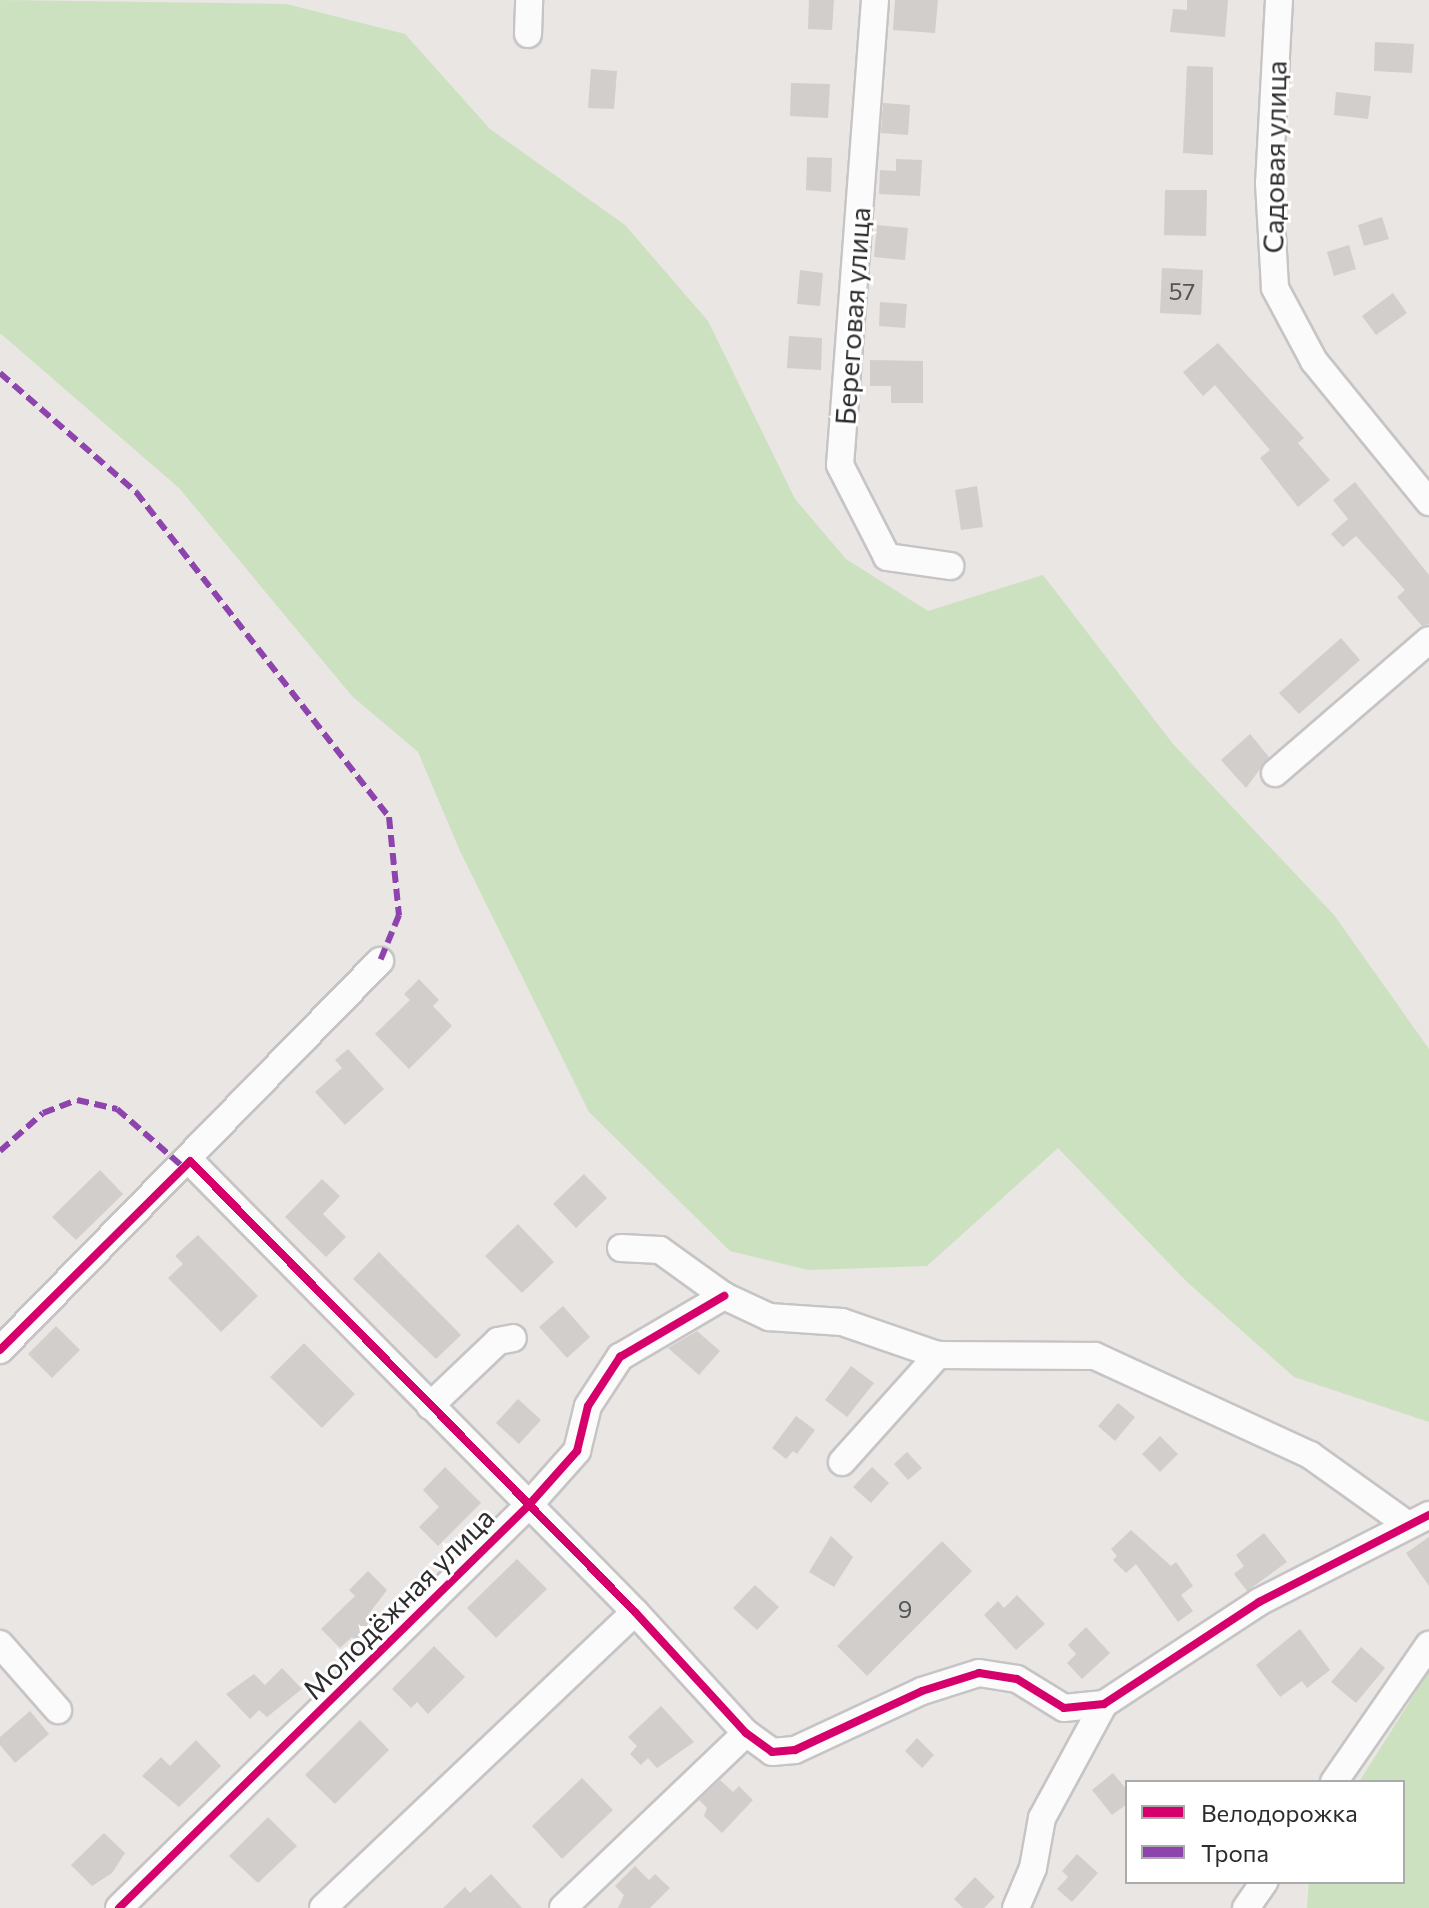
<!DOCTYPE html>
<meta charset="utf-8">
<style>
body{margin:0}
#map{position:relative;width:1429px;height:1908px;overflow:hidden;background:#e9e6e3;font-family:Commissioner,sans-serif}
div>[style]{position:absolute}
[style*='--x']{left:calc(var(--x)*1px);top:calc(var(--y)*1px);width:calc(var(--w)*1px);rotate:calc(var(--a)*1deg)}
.green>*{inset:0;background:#cce1bf}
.building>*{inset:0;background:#d1cecc}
.roads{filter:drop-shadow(2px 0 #c6c4c5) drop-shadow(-2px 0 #c6c4c5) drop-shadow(0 2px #c6c4c5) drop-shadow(0 -2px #c6c4c5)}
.minor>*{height:26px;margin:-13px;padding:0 13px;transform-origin:13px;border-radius:13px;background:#fcfbfb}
.quiet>*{height:6px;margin-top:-3px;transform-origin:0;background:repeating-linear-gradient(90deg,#8e44ad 0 12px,transparent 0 18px)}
.cycleway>*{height:8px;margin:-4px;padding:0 4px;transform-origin:4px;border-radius:4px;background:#d6006c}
span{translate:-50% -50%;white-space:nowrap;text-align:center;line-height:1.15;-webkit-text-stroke:6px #fff;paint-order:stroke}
.number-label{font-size:24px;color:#565555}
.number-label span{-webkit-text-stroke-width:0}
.street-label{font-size:28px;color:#2c2c2c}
.legend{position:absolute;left:1125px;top:1780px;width:280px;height:104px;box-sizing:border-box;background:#fff;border:2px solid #ababab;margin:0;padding:10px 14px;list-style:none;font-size:24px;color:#2c2c2c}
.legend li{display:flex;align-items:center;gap:16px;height:40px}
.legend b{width:40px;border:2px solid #ababab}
</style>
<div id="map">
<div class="green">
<i style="clip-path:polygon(0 0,286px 4px,405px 34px,490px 129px,625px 225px,708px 321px,795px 499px,846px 559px,928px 611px,1043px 575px,1173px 744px,1334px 915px,1429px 1049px,1429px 1422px,1294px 1377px,1187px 1282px,1058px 1148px,927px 1266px,808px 1270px,730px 1251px,589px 1112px,460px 851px,418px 752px,352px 696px,179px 488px,0 333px)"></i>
<i style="clip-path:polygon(1429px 1671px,1429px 1908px,1307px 1908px,1309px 1882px,1403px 1882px,1403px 1782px,1359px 1782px)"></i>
</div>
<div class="building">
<i style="clip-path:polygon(809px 0,834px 0,832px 30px,808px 29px)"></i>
<i style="clip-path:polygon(895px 0,938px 0,935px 33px,893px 30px)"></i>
<i style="clip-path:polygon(1187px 0,1228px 0,1225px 37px,1170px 32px,1173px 9px,1187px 10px)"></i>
<i style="clip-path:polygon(1375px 42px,1414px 44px,1412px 73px,1374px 71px)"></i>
<i style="clip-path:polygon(1187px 66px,1213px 67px,1213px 155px,1183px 153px)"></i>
<i style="clip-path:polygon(591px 69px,617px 71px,614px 109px,588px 108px)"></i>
<i style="clip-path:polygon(791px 83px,830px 84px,828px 118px,790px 116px)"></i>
<i style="clip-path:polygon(1336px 92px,1371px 96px,1368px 119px,1334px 115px)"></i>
<i style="clip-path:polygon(883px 103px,910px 105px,908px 135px,881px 133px)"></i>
<i style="clip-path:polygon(807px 157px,832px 158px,831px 192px,806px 190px)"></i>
<i style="clip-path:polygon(896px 159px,922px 160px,920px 196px,879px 194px,880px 170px,896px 171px)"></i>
<i style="clip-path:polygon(1165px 190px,1207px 190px,1206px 236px,1164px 235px)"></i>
<i style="clip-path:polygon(1382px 217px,1389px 239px,1364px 246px,1358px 225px)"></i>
<i style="clip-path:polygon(877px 225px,908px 228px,905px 260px,874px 257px)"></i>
<i style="clip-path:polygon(1349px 245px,1356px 269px,1334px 276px,1327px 252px)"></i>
<i style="clip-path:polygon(1162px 268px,1203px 270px,1201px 315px,1160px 313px)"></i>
<i style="clip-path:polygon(800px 270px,823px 273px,820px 306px,797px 304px)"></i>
<i style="clip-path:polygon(1393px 293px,1407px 313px,1376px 335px,1362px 316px)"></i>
<i style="clip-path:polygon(880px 302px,907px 304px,905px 328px,879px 326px)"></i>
<i style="clip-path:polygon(789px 336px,822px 338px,821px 370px,787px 368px)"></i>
<i style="clip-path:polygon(1218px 343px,1304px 438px,1298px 443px,1330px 480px,1298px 507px,1260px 458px,1270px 450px,1215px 385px,1203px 396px,1183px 372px)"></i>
<i style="clip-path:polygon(870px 360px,923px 361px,923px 403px,891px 403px,891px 386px,870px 386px)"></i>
<i style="clip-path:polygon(1355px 482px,1429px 575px,1429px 624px,1422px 626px,1397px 597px,1405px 590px,1356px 536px,1343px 547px,1331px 534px,1348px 519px,1333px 500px)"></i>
<i style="clip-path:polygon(977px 486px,983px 527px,961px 530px,955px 490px)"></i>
<i style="clip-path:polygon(1341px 638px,1360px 660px,1299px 714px,1279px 693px)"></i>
<i style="clip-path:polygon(1250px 734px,1269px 757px,1246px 788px,1221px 760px)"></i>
<i style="clip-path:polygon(419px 979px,439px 1000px,433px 1006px,452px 1026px,409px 1069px,375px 1034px,410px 1000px,404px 994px)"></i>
<i style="clip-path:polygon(348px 1049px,384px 1089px,345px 1125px,315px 1092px,342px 1068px,335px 1060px)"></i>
<i style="clip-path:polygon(100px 1170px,123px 1194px,76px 1240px,52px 1217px)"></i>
<i style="clip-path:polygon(584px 1174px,607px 1198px,576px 1228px,553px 1204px)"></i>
<i style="clip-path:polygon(322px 1179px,340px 1196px,323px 1214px,346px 1237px,326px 1257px,285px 1217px)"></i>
<i style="clip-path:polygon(518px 1224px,554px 1262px,522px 1293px,485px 1256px)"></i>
<i style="clip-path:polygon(198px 1235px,258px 1296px,221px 1332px,168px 1278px,183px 1264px,175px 1256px)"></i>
<i style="clip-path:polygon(379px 1252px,461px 1335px,436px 1359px,353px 1279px)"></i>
<i style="clip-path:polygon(563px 1306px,590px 1337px,567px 1358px,539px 1327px)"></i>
<i style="clip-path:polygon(56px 1326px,80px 1350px,52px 1378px,28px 1354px)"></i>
<i style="clip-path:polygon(697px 1331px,720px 1351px,699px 1375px,668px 1348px)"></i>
<i style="clip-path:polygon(304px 1343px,355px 1394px,322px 1428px,270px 1377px)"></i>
<i style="clip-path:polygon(851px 1366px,874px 1383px,847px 1417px,825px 1400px)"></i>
<i style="clip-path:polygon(518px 1399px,541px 1420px,519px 1444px,496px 1423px)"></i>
<i style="clip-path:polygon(1118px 1403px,1135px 1417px,1115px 1441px,1098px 1426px)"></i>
<i style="clip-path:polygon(796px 1416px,815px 1430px,797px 1454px,793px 1451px,786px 1459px,772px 1448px)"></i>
<i style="clip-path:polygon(1160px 1436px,1178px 1454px,1160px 1472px,1142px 1454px)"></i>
<i style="clip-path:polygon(907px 1452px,922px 1468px,908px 1480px,894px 1464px)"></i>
<i style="clip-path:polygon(445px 1467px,481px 1503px,438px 1546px,419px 1527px,439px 1507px,423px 1490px)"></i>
<i style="clip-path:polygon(872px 1467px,889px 1483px,871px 1503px,853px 1487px)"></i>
<i style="clip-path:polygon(1131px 1530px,1171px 1566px,1176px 1562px,1193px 1586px,1181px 1595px,1193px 1611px,1178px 1622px,1136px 1564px,1126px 1573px,1113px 1560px,1117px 1556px,1111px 1549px)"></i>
<i style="clip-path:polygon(1264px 1533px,1287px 1562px,1247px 1591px,1234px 1574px,1244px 1566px,1236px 1555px)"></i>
<i style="clip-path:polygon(831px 1536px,853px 1557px,834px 1587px,809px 1572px)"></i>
<i style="clip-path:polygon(1429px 1537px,1429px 1586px,1406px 1553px)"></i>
<i style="clip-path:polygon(942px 1541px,972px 1571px,867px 1676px,837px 1646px)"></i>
<i style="clip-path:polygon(517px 1559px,547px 1589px,496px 1638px,467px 1608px)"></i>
<i style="clip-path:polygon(368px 1571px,387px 1590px,365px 1619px,378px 1631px,362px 1647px,352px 1637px,340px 1648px,321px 1629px,355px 1596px,349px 1590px)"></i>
<i style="clip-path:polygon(755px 1585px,779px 1607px,757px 1630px,733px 1608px)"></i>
<i style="clip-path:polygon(1017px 1595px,1045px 1624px,1016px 1650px,984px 1615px,998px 1601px,1004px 1608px)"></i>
<i style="clip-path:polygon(1086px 1627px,1110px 1653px,1082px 1679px,1067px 1663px,1076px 1654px,1068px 1645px)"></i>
<i style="clip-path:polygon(1300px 1629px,1330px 1670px,1307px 1688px,1302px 1681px,1280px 1697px,1256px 1665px)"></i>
<i style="clip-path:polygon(434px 1646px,465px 1677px,428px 1714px,417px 1702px,411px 1708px,392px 1689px)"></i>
<i style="clip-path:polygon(1361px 1647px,1385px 1668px,1356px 1703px,1331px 1682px)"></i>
<i style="clip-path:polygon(282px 1668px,302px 1689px,267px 1717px,259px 1710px,250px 1719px,226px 1694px,254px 1674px,265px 1685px)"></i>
<i style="clip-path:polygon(661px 1706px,694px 1742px,657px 1768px,648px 1758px,641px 1765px,630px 1754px,637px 1746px,628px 1737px)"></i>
<i style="clip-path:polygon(30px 1711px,49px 1734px,15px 1763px,0 1745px,0 1737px)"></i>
<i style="clip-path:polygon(360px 1720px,389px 1750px,335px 1804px,305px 1775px)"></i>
<i style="clip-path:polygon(917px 1738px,934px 1755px,922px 1768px,905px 1751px)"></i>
<i style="clip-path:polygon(196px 1740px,221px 1766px,179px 1807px,142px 1776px,161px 1757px,170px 1766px)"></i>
<i style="clip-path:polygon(1113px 1773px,1127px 1790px,1127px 1804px,1112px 1815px,1092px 1790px)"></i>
<i style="clip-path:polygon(582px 1778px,613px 1810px,562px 1859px,532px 1826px)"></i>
<i style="clip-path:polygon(720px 1780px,733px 1792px,739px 1786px,753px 1800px,722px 1833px,704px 1816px,707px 1808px,699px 1800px)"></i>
<i style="clip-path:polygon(268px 1817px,297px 1846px,258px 1883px,229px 1856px)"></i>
<i style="clip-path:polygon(104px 1833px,125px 1853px,112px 1873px,92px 1886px,71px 1865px)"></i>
<i style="clip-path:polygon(1077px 1854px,1098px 1873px,1072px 1902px,1057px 1889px,1068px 1877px,1062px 1871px)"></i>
<i style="clip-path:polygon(635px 1866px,649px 1880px,655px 1874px,670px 1888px,650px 1908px,618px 1908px,624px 1895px,615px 1886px)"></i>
<i style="clip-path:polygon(491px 1874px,522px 1908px,443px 1908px,465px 1887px,470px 1893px)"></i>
<i style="clip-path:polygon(975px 1877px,995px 1897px,984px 1908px,963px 1908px,954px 1899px)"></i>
</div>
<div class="roads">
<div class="minor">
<i style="--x:875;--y:0;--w:466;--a:94.3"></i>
<i style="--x:840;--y:465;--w:103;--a:62.9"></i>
<i style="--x:887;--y:557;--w:64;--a:8.1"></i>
<i style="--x:1279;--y:0;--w:183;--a:93.1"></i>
<i style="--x:1269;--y:183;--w:105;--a:86.7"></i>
<i style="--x:1275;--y:288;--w:83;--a:61.9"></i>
<i style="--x:1314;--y:361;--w:182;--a:50.8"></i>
<i style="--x:528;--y:34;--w:34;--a:-88"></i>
<i style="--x:1275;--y:773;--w:203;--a:-40.8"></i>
<i style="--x:190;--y:1161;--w:634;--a:45.38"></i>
<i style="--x:635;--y:1612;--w:164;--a:47.5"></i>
<i style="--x:746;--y:1733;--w:32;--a:36"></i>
<i style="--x:772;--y:1752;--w:23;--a:-5"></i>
<i style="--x:795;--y:1750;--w:140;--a:-24.9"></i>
<i style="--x:922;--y:1691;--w:60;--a:-17.5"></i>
<i style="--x:979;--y:1673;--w:38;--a:9"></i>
<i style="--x:1017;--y:1679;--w:55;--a:31.7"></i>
<i style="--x:1064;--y:1708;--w:40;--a:-5.7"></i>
<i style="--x:1104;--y:1704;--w:186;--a:-33.3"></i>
<i style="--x:1259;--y:1602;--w:191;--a:-27.1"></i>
<i style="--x:621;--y:1248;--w:39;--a:3"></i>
<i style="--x:660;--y:1250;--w:79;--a:35.7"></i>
<i style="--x:724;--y:1296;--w:50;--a:25"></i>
<i style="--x:769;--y:1317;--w:73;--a:3.9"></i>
<i style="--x:842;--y:1322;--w:102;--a:19"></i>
<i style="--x:938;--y:1355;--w:157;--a:0.4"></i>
<i style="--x:1095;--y:1356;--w:237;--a:24.7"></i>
<i style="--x:1310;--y:1455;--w:120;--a:35.5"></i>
<i style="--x:0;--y:1350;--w:544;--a:-45.67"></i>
<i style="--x:430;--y:1406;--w:94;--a:-43.7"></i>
<i style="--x:498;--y:1341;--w:15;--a:-11"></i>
<i style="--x:842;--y:1462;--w:144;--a:-48.1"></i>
<i style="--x:0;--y:1644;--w:88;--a:48.7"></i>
<i style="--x:1334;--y:1782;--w:167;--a:-55.3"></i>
<i style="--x:119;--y:1908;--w:573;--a:-44.51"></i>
<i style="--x:528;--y:1506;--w:74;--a:-48.3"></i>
<i style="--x:577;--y:1451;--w:46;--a:-76.3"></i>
<i style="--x:588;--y:1406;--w:59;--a:-56.9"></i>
<i style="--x:620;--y:1357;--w:121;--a:-30.4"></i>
<i style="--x:323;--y:1908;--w:430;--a:-43.5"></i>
<i style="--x:563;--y:1908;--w:253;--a:-43.7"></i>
<i style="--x:1016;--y:1908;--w:43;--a:-67"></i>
<i style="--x:1033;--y:1868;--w:51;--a:-79.8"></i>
<i style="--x:1042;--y:1818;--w:130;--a:-61.5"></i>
<i style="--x:1246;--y:1908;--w:32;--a:-55"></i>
</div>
</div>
<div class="quiet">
<i style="--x:0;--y:373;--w:181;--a:41.2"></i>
<i style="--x:136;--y:492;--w:412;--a:52.1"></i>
<i style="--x:389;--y:817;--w:99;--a:84.2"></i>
<i style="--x:399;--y:915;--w:50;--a:112.4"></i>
<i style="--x:0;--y:1151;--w:57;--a:-41.5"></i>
<i style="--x:43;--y:1113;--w:36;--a:-21"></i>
<i style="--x:77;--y:1100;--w:41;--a:12.7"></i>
<i style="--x:117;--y:1109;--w:88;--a:41.3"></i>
</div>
<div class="cycleway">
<i style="--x:0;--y:1350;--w:268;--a:-44.8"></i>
<i style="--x:190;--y:1161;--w:634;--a:45.38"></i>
<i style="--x:635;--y:1612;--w:164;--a:47.5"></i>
<i style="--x:746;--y:1733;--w:32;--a:36"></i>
<i style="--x:772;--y:1752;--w:23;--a:-5"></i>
<i style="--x:795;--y:1750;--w:140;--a:-24.9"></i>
<i style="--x:922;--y:1691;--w:60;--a:-17.5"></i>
<i style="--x:979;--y:1673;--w:38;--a:9"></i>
<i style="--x:1017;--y:1679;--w:55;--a:31.7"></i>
<i style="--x:1064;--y:1708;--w:40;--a:-5.7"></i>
<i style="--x:1104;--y:1704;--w:186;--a:-33.3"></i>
<i style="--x:1259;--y:1602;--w:191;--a:-27.1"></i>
<i style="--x:119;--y:1908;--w:573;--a:-44.51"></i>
<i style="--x:528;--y:1506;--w:74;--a:-48.3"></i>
<i style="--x:577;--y:1451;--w:46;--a:-76.3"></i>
<i style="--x:588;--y:1406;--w:59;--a:-56.9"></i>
<i style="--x:620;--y:1357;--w:121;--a:-30.4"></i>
</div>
<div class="number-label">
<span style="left:1182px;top:291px">57</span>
<span style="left:905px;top:1609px">9</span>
</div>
<div class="street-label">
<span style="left:1274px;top:157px;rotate:-89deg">Садовая улица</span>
<span style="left:852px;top:316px;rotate:-86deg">Береговая улица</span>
<span style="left:398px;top:1603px;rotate:-45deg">Молодёжная улица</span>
</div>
<ul class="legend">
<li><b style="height:10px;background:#d6006c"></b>Велодорожка</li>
<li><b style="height:10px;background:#8e44ad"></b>Тропа</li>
</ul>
</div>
